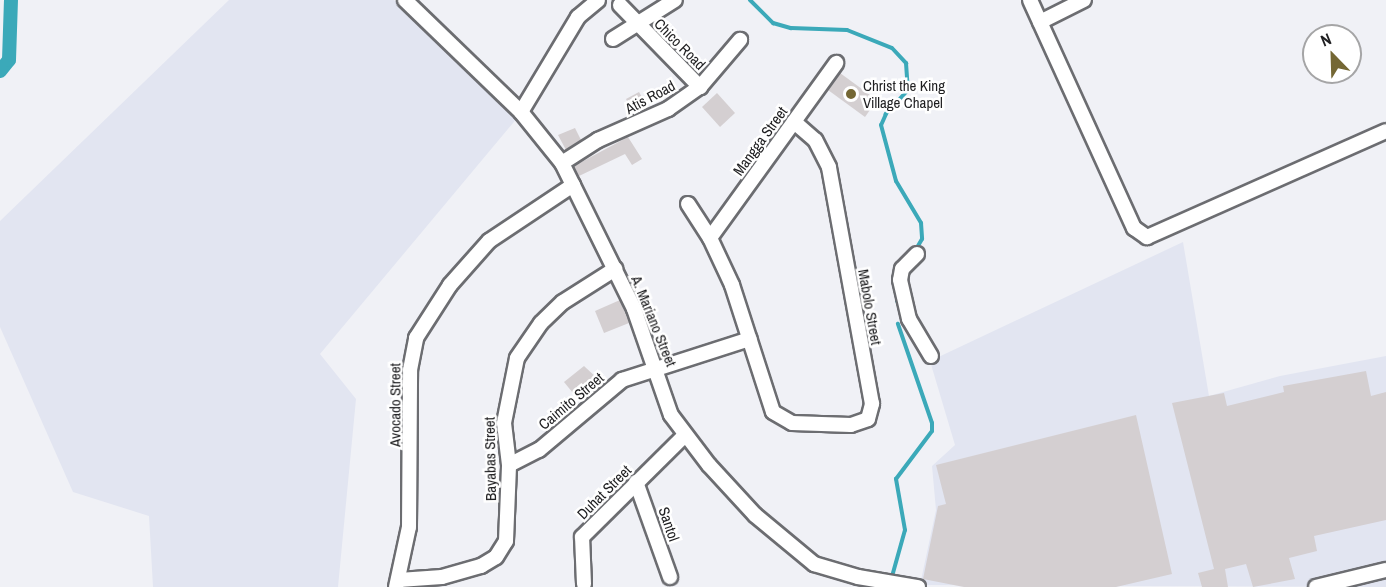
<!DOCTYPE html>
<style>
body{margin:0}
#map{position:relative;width:1386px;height:587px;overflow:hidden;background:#f0f1f6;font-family:"Archivo Narrow",sans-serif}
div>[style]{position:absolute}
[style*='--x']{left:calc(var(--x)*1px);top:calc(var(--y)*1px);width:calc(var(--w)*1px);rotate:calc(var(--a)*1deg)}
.built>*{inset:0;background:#e2e5f1}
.stream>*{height:4px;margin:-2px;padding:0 2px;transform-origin:2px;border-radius:2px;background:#3ba9b9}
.canal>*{height:14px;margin:-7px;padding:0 7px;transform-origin:7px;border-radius:7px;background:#3ba9b9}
.building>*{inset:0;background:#d4cfd1}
.roads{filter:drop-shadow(2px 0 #6c6d71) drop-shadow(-2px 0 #6c6d71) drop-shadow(0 2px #6c6d71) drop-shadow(0 -2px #6c6d71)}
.minor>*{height:14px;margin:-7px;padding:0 7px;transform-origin:7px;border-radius:7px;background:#fff}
.dots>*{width:16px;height:16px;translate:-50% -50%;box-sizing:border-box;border:3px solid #fff;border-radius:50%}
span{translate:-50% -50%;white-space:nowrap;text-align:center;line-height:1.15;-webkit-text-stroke:5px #fff;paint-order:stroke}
.street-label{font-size:15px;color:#1e1e20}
.poi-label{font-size:15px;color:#1e1e20}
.left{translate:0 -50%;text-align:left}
.north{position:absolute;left:1302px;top:24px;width:60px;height:60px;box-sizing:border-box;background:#fff;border:2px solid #a5a5a6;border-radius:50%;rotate:337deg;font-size:16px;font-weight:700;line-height:24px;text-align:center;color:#1e1e20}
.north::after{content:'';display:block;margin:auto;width:21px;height:27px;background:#746734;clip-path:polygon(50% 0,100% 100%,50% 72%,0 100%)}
</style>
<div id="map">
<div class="built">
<i style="clip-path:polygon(229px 0,394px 0,518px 117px,320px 354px,356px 399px,338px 587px,153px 587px,149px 516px,73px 492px,0 327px,0 221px)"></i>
<i style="clip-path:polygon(1183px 242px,1209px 396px,1280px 376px,1386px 356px,1386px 587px,920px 585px,936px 510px,932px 466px,955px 445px,930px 361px)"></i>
</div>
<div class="stream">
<i style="--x:750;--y:0;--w:33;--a:45"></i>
<i style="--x:773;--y:23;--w:19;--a:16"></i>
<i style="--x:791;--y:28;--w:56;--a:2"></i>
<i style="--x:847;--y:30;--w:48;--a:21.8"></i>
<i style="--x:892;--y:48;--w:21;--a:47"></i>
<i style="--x:906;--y:63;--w:27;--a:86"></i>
<i style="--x:908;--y:90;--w:33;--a:133"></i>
<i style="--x:886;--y:114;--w:12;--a:114"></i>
<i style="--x:881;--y:125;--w:58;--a:75"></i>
<i style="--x:896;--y:181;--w:49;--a:59.2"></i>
<i style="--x:921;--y:223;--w:16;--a:86"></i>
<i style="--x:922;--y:239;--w:14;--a:120"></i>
<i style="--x:897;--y:292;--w:9;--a:90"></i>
<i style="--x:891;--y:580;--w:52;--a:-74.4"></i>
<i style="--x:905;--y:530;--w:52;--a:-100"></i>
<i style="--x:896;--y:479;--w:60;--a:-53.1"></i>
<i style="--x:932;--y:431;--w:8;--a:-90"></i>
<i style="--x:932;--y:423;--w:105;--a:-109"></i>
</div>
<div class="canal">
<i style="--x:0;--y:71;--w:14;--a:-51"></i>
<i style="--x:9;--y:60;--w:60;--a:-88.1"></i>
</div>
<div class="building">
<i style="clip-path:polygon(840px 73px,877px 100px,865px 117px,828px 90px)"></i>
<i style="clip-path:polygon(639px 92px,648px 108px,634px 114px,626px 99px)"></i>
<i style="clip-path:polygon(717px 93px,735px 113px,720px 127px,702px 107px)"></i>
<i style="clip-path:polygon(575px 128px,581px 140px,566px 150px,558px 135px)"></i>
<i style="clip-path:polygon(628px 137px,642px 159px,632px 165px,625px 154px,579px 176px,574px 166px)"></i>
<i style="clip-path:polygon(620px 300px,629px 323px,604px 333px,595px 311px)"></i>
<i style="clip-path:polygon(584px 366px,598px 379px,577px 398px,564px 382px)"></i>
<i style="clip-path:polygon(1366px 371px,1371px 396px,1386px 392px,1386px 520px,1314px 536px,1317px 551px,1289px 558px,1295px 579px,1253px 587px,1246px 564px,1225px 569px,1228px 587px,1202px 587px,1198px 573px,1214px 569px,1172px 403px,1224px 393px,1227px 406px,1284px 392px,1283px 386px)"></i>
<i style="clip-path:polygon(1136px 415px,1172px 574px,1116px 587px,964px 587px,923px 579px,938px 506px,946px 504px,936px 465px)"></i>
</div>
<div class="roads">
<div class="minor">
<i style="--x:405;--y:0;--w:161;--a:44"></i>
<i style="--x:521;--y:112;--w:65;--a:51.2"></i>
<i style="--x:562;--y:163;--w:163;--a:63.7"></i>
<i style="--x:634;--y:309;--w:112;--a:70.8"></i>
<i style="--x:671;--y:415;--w:63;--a:52.8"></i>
<i style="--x:709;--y:465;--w:68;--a:47.4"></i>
<i style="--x:755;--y:515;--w:77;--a:39.7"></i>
<i style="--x:814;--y:564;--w:46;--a:16.5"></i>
<i style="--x:858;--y:577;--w:61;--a:9.5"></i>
<i style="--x:1030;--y:0;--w:251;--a:65.5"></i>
<i style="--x:1134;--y:228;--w:16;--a:35"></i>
<i style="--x:1147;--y:237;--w:261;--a:-23.9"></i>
<i style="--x:620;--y:5;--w:115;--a:45.7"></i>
<i style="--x:1040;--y:22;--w:49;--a:-26.6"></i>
<i style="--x:613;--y:39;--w:73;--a:-32.2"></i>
<i style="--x:521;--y:112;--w:111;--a:-59"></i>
<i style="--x:578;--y:17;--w:26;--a:-40"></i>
<i style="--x:562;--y:163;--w:43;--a:-32.6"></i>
<i style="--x:598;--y:140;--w:77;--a:-23.9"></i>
<i style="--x:668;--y:109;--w:39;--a:-35"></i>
<i style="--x:700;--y:87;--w:62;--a:-49.6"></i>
<i style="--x:688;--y:204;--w:40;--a:57.1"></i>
<i style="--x:710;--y:238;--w:52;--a:64.9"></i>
<i style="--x:732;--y:285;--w:133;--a:72.1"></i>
<i style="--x:773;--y:412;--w:22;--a:30"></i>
<i style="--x:792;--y:423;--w:59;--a:1.9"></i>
<i style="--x:851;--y:425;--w:18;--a:-19"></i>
<i style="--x:868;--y:419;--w:16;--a:-75"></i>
<i style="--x:872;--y:404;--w:241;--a:-100.3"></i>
<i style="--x:829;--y:167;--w:30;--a:-117"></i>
<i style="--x:815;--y:140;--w:28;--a:-139"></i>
<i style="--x:710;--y:238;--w:216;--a:-54.2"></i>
<i style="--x:917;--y:254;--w:21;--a:135"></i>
<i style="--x:902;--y:269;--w:11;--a:100"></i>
<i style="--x:900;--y:280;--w:40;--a:77"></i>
<i style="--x:909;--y:319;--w:43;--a:59.3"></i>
<i style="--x:509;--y:465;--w:34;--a:-27"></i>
<i style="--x:539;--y:450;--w:109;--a:-40.1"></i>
<i style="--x:622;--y:380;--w:134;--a:-17.8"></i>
<i style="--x:636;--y:482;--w:101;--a:70.3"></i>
<i style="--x:399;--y:580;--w:43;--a:-4"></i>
<i style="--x:442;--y:577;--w:41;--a:-15.8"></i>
<i style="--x:481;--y:566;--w:17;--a:-31"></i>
<i style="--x:496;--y:557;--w:19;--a:-58"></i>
<i style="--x:506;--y:541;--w:76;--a:-87.7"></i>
<i style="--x:509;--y:465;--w:42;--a:-96.8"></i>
<i style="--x:504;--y:423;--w:66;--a:-78.7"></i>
<i style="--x:517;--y:358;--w:42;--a:-55.6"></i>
<i style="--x:541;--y:323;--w:30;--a:-44"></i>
<i style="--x:563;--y:302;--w:62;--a:-32.4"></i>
<i style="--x:584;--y:584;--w:47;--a:-92.4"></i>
<i style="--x:582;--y:537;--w:144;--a:-44.7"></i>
<i style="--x:396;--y:587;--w:61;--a:-77.8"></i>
<i style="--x:409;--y:527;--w:157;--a:-89.6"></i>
<i style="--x:410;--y:370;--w:33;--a:-79"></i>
<i style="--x:416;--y:338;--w:63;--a:-57.3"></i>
<i style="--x:450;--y:285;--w:59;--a:-48.4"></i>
<i style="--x:489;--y:241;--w:101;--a:-33.7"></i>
<i style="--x:1316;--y:587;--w:72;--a:-13.7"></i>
</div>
</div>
<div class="dots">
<i style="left:851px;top:94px;background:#746734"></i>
</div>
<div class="street-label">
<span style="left:680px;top:44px;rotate:45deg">Chico Road</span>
<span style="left:650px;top:97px;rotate:-28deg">Atis Road</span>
<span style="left:760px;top:141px;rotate:-54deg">Mangga Street</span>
<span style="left:870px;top:307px;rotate:80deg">Mabolo Street</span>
<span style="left:654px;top:321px;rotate:68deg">A. Mariano Street</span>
<span style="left:571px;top:401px;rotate:-40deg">Caimito Street</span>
<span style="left:395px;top:405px;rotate:-90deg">Avocado Street</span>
<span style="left:490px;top:459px;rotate:-91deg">Bayabas Street</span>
<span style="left:604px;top:492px;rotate:-45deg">Duhat Street</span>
<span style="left:669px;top:524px;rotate:71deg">Santol</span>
</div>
<div class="poi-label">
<span class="left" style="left:863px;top:94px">Christ the King<br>Village Chapel</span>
</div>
<div class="north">N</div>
</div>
